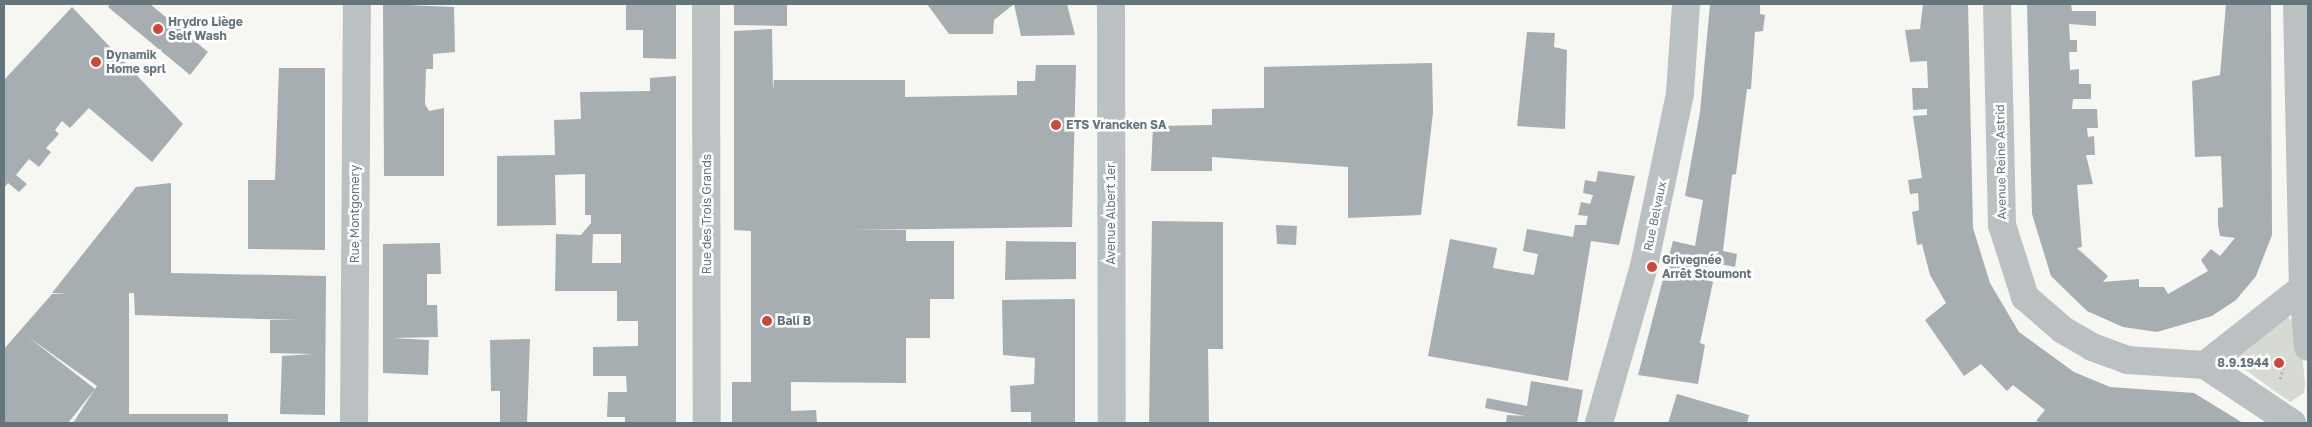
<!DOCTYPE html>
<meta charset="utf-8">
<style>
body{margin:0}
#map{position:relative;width:2312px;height:427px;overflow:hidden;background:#f6f6f3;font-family:"Golos Text",sans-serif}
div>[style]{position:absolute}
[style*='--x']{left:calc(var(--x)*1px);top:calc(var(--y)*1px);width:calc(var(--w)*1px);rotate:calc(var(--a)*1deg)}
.green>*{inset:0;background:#d7dad3}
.building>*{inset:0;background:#a6aeb2}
.path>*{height:3px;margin-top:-1.5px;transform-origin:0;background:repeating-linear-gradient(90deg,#b6babc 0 2.5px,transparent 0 5px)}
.street>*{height:28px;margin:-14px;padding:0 14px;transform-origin:14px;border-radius:14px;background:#bbc1c3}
.dots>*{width:14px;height:14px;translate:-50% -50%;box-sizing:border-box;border:2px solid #fff;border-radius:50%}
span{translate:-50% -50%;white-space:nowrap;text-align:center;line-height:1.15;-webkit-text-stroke:5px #fff;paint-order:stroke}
.poi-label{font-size:12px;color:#64757b;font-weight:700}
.left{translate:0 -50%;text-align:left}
.right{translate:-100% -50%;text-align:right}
.street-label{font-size:12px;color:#64757b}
.frame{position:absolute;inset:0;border:5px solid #64757b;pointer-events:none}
</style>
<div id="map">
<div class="green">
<i style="clip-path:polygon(2287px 316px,2300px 329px,2305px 384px,2304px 393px,2290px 402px,2233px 361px,2235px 354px)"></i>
</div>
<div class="building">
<i style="clip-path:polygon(110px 4px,150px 4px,208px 52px,190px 75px,108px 7px)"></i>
<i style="clip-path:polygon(383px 4px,454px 7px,455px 52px,433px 54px,433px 69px,426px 69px,425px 104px,429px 111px,444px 108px,444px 176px,384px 176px)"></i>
<i style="clip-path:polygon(626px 4px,676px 4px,676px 59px,643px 58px,643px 30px,626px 30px)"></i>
<i style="clip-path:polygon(734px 4px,787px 4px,787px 26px,734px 25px)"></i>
<i style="clip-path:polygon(927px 4px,1067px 4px,1075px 35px,1021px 36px,1014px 4px,994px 20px,993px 34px,949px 34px)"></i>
<i style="clip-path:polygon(1710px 4px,1760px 4px,1760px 14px,1765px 15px,1763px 31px,1755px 32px,1751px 89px,1747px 89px,1736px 174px,1732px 175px,1723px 251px,1737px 254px,1735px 267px,1710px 262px,1704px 279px,1713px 282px,1700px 343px,1705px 345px,1698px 384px,1638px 375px,1673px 241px,1695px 246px,1703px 200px,1685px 196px,1700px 112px)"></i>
<i style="clip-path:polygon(1923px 4px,1968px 4px,1973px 228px,1990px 283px,2019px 332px,2074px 372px,2110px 387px,2194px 393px,2243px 423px,2043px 423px,2036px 421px,2045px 410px,2013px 385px,2007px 391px,1981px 364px,1964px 376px,1925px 320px,1946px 303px,1930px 275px,1922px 244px,1917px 245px,1912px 212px,1919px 210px,1918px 193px,1910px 194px,1908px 180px,1922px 178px,1913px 116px,1927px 115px,1927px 109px,1913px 110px,1912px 88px,1928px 88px,1927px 61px,1910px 62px,1905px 30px,1920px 29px)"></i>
<i style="clip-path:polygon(2027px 4px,2071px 4px,2072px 11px,2096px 11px,2096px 26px,2069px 24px,2070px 40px,2077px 40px,2077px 52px,2069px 52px,2070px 70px,2079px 69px,2079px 84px,2091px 84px,2091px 99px,2073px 99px,2072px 109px,2097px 109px,2098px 128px,2087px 128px,2088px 137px,2094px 136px,2095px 155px,2086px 155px,2093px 184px,2077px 185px,2082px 247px,2077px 248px,2108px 276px,2103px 282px,2139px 279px,2139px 287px,2164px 287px,2168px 294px,2208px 271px,2201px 260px,2211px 249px,2220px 256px,2235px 238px,2220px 236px,2218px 225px,2218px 208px,2223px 207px,2221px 156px,2195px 157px,2192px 81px,2220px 75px,2226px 4px,2271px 4px,2272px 235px,2256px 276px,2236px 300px,2212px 316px,2157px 332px,2123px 327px,2087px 311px,2051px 276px,2032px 214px)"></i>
<i style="clip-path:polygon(72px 7px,183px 124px,152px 162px,89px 108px,70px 128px,62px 121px,55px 130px,59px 134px,46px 148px,51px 152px,39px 167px,29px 159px,16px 175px,27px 184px,19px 192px,8px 183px,4px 188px,4px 80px)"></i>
<i style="clip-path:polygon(772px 29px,773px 90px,774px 80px,905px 80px,905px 97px,1017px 95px,1017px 81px,1035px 81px,1036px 65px,1076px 65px,1072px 227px,851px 230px,906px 230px,906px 241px,954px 241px,954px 299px,930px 299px,930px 338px,906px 338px,906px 383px,791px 382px,791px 411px,816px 410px,817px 423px,732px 423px,732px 382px,751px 382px,751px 231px,734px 230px,734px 31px)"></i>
<i style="clip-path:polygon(1527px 32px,1555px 33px,1554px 47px,1567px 50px,1565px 129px,1517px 126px)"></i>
<i style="clip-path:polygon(1432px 63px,1433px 113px,1421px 215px,1348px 218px,1348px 167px,1212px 157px,1212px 171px,1151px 171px,1153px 126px,1212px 125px,1212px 109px,1264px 108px,1264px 67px)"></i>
<i style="clip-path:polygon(279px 68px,325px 68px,325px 250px,248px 249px,248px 180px,275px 180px)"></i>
<i style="clip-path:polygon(evenodd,676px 76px,676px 423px,625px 423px,625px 417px,607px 417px,608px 392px,627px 392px,626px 376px,593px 376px,593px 347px,638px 346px,638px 321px,617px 321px,617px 291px,555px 291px,556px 234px,581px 235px,591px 223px,591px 215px,585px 215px,585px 174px,555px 175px,556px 225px,497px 226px,497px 156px,555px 155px,554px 120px,581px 119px,580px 92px,650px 91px,650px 78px,676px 76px,593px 234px,621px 234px,621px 263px,592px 263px,593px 234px)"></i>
<i style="clip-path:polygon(1598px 171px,1635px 176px,1619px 245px,1591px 241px,1568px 381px,1428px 356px,1450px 239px,1497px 248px,1493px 268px,1534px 275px,1538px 254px,1523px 251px,1527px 229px,1573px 237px,1575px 225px,1586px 225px,1588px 216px,1578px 215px,1581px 202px,1590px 204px,1593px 195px,1583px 193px,1585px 180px,1596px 182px)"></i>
<i style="clip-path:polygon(evenodd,171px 183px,171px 273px,326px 276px,325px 415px,280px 414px,282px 356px,313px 354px,270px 353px,270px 320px,298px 320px,135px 315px,134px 293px,129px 293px,129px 414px,228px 414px,228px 423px,73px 423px,95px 389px,68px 423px,4px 423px,4px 349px,52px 294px,69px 294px,52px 293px,136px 187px,171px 183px,27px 336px,97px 386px,95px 389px,27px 336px)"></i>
<i style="clip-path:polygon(1152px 221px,1223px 222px,1223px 349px,1208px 349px,1209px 423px,1149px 423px)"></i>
<i style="clip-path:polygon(1276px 225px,1297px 226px,1296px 245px,1277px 244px)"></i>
<i style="clip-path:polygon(1006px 241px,1076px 242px,1076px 279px,1005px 280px)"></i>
<i style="clip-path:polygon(440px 243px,441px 274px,427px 274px,427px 305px,437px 305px,438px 337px,392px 338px,429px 340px,428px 375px,383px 373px,383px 244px)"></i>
<i style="clip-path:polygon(1075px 299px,1075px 423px,1031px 423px,1031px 412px,1011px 412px,1010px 386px,1034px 384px,1035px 358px,1003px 355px,1002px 300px)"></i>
<i style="clip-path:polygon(530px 339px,527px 423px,500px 423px,500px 391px,491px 391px,490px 340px)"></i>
<i style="clip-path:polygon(1531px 381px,1583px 390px,1577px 423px,1506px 423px,1507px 415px,1525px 416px,1485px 408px,1487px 398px,1527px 406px)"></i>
<i style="clip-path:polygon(1677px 394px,1749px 415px,1747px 423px,1668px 423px)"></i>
</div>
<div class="path">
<i style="--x:2280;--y:379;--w:14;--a:-73"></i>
</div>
<div class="street">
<i style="--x:706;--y:4;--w:419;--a:89.9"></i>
<i style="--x:1111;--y:4;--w:419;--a:89.9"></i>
<i style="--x:1997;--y:4;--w:221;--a:88.7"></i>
<i style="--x:2002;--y:225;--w:76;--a:72.3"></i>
<i style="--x:2025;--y:297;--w:50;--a:41"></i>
<i style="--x:2063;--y:330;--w:34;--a:30"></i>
<i style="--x:2092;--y:347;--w:37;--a:20"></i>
<i style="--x:2127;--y:360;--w:78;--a:3.7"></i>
<i style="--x:2205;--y:365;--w:105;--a:33.7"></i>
<i style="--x:2297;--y:4;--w:284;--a:88.8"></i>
<i style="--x:2303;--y:288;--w:59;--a:85.2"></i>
<i style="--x:2205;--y:365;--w:125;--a:-38.2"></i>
<i style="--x:354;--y:423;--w:419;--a:-89.6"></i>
<i style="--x:1599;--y:423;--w:163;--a:-74"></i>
<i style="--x:1644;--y:266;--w:177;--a:-78.2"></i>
<i style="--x:1680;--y:93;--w:89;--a:-86.1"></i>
</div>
<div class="dots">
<i style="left:158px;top:29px;background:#d14639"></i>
<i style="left:96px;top:62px;background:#d14639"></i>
<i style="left:1056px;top:125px;background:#d14639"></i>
<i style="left:1652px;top:267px;background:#d14639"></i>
<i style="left:767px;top:321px;background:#d14639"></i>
<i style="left:2279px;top:363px;background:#d14639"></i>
</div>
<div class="poi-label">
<span class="left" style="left:168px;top:29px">Hrydro Liège<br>Self Wash</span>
<span class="left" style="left:106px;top:62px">Dynamik<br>Home sprl</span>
<span class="left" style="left:1066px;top:125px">ETS Vrancken SA</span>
<span class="left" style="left:1662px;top:267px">Grivegnée<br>Arrêt Stoumont</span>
<span class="left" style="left:777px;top:321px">Bali B</span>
<span class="right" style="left:2269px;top:363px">8.9.1944</span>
</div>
<div class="street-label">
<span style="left:2001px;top:162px;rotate:-91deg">Avenue Reine Astrid</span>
<span style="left:355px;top:214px;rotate:-90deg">Rue Montgomery</span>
<span style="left:707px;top:214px;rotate:-90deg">Rue des Trois Grands</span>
<span style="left:1111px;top:214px;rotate:-90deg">Avenue Albert 1er</span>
<span style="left:1655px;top:216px;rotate:-78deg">Rue Belvaux</span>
</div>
<div class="frame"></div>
</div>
